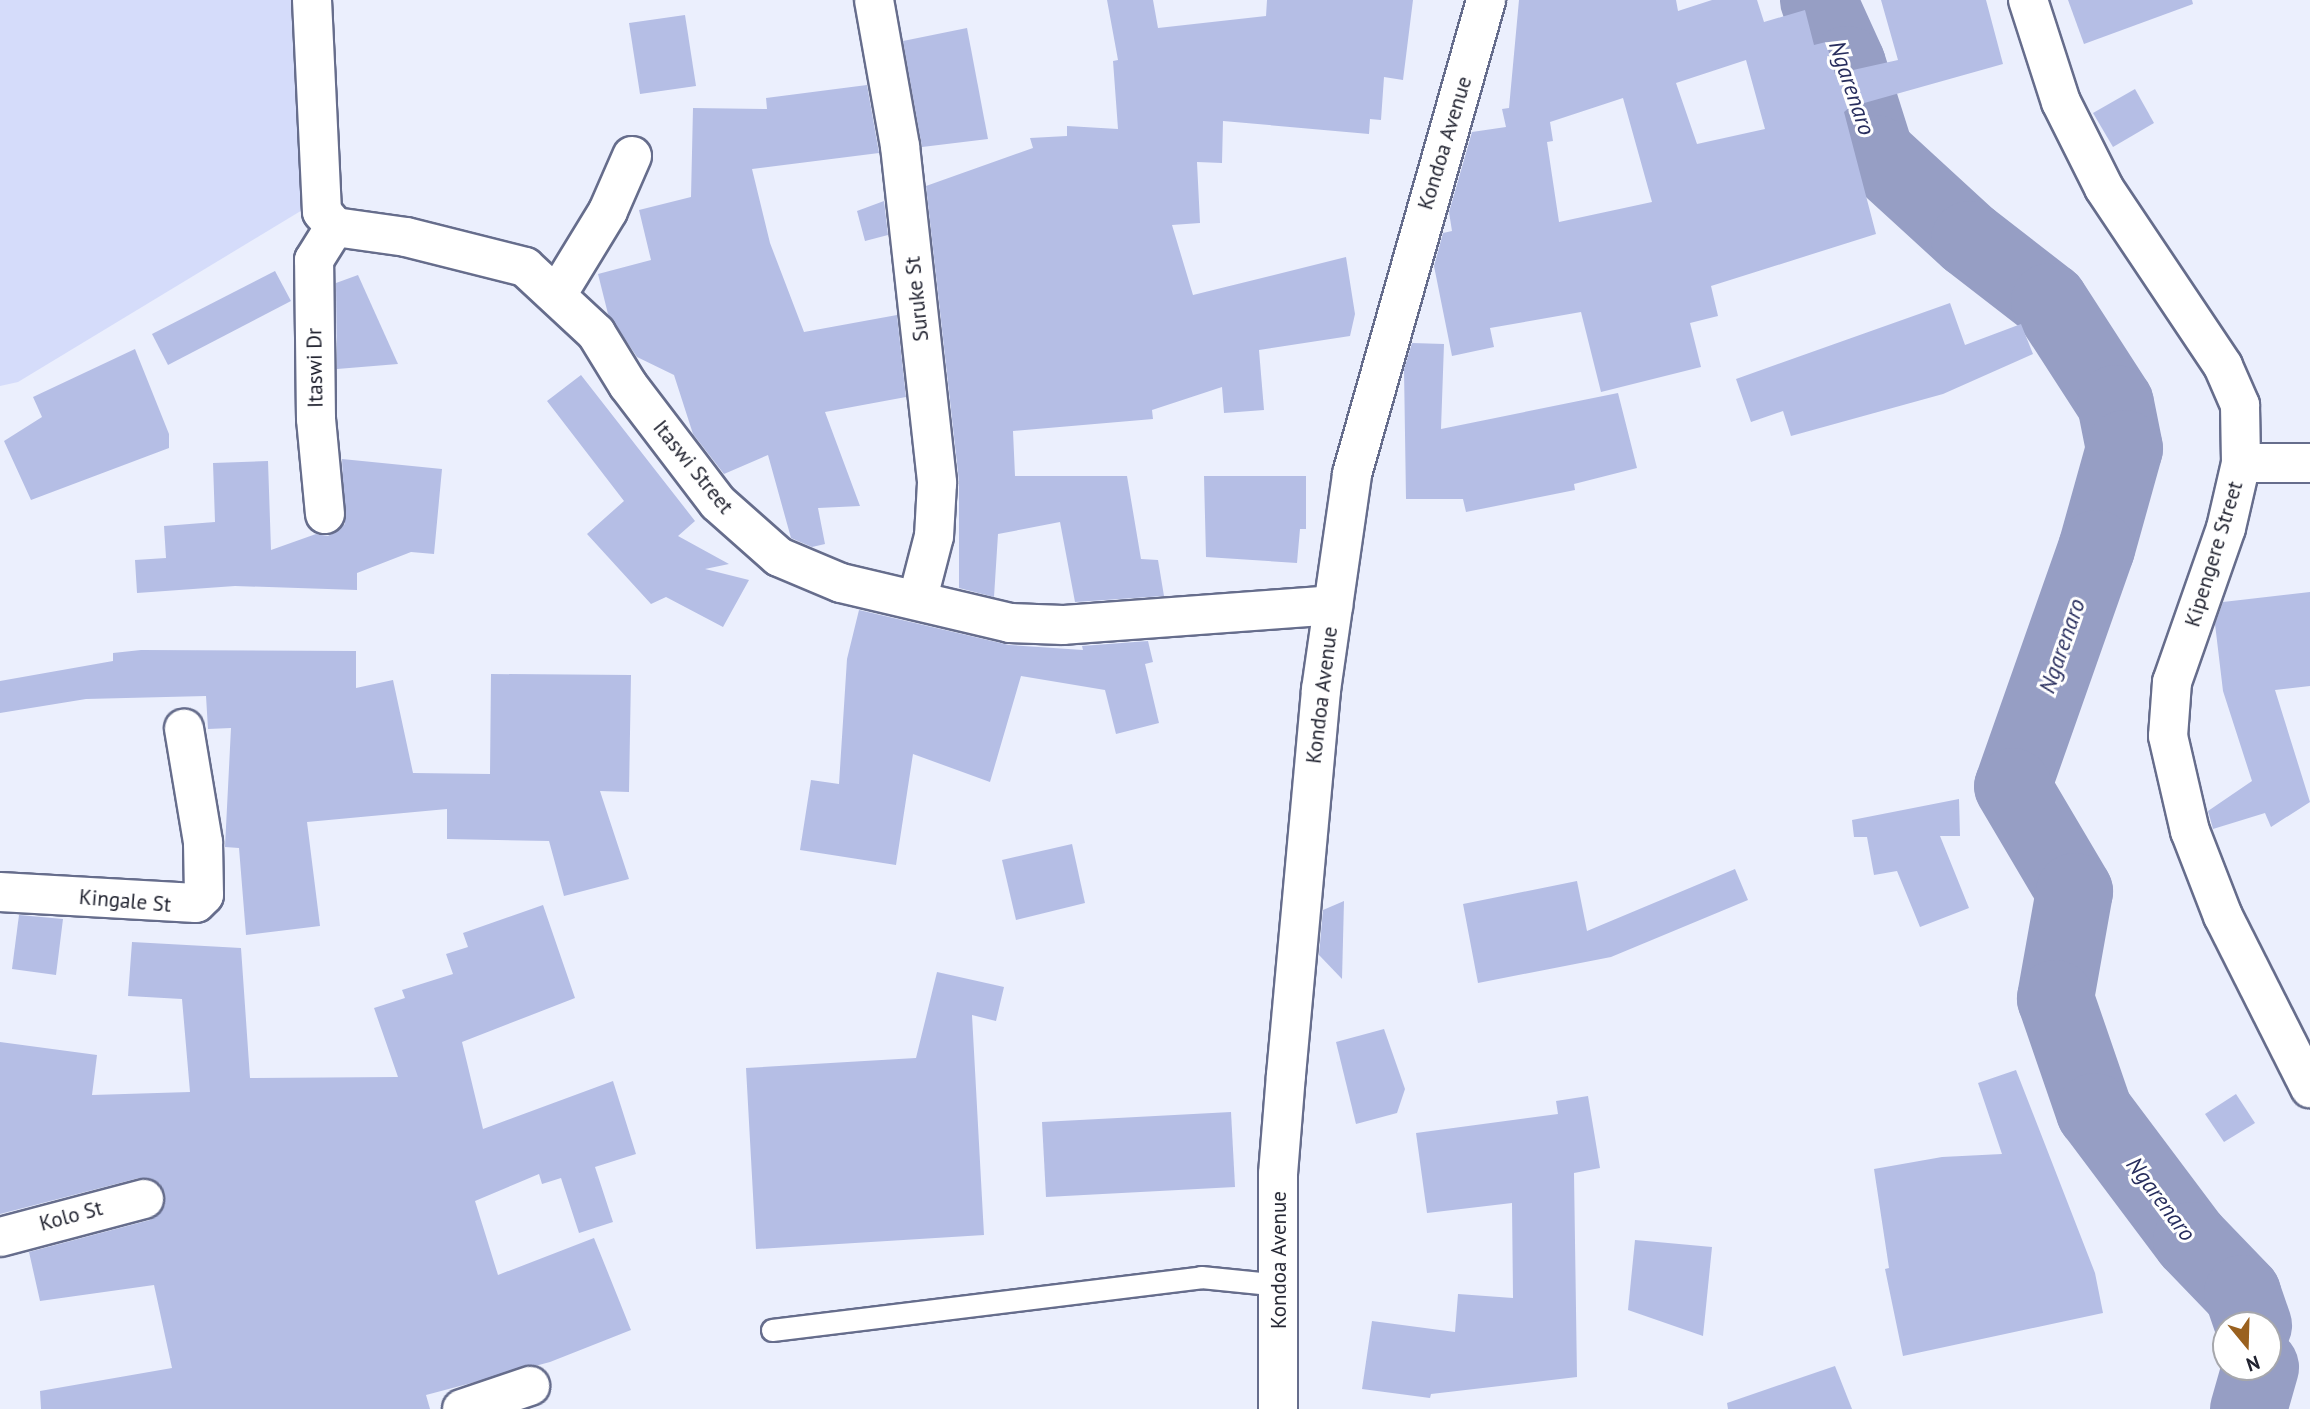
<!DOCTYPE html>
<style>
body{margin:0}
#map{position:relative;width:2310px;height:1409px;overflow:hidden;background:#ebeffd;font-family:"PT Sans",sans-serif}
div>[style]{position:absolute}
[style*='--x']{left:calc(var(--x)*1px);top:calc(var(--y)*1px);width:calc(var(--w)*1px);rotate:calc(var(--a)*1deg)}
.green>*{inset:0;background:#d5dcfa}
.river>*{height:77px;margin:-38.5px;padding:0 38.5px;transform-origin:38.5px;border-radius:38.5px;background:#969ec4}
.building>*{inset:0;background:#b5bee5}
.roads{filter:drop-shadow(2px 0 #666d8c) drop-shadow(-2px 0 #666d8c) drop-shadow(0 2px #666d8c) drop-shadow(0 -2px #666d8c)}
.lane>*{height:21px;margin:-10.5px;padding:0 10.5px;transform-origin:10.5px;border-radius:10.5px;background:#fff}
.street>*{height:38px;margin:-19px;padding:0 19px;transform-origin:19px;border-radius:19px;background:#fff}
span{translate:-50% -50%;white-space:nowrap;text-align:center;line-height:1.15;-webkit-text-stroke:6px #fff;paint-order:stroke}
.street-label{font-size:21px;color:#212330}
.water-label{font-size:23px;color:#272d5d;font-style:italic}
.north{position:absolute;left:2212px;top:1311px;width:70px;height:70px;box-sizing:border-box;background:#fff;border:2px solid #a6a7ac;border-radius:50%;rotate:161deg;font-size:19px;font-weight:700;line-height:28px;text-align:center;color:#212330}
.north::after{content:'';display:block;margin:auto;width:24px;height:32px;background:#9a611f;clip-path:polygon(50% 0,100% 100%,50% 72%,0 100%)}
</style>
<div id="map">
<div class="green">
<i style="clip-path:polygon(0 0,323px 0,342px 186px,18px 382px,0 386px)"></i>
</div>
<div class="river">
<i style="--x:1818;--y:0;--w:70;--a:65.6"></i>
<i style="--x:1847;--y:64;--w:93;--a:72.5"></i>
<i style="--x:1875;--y:153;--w:127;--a:42.5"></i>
<i style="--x:1969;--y:239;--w:101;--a:37.8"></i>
<i style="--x:2049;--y:301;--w:121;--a:57.1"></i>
<i style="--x:2115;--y:403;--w:46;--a:78.7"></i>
<i style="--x:2124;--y:448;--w:104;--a:105.6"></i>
<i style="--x:2096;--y:548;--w:252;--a:109.4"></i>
<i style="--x:2012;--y:786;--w:122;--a:59.4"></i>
<i style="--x:2074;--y:891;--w:109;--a:100.1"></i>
<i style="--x:2055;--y:998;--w:120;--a:71"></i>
<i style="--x:2094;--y:1111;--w:161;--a:53.1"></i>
<i style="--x:2191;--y:1240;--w:74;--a:46.1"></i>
<i style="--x:2242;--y:1293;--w:34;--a:71"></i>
<i style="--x:2248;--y:1409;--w:44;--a:-74.1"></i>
</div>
<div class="building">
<i style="clip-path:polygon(1107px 0,1153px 0,1158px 28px,1266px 16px,1267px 0,1413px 0,1403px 80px,1384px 77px,1381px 120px,1370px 119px,1369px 134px,1223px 121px,1222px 163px,1197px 162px,1200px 223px,1172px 225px,1193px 295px,1346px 257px,1355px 314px,1350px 336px,1259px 350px,1264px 410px,1224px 413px,1222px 387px,1152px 410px,1153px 419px,1013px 431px,1015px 476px,1127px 476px,1141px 559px,1158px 560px,1164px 596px,1075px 602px,1060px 522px,998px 534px,994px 597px,959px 588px,959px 481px,926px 186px,1033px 148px,1030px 138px,1067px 136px,1067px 126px,1118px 129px,1113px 61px,1118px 60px)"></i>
<i style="clip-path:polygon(evenodd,1519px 0,1676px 0,1678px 11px,1712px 0,1757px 0,1764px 22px,1805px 10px,1814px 45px,1826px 42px,1835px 74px,1898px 60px,1881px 0,1986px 0,2003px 64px,1850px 107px,1844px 112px,1876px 234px,1711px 286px,1718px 316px,1690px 323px,1701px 367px,1601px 392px,1581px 312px,1490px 328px,1494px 347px,1452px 356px,1434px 266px,1443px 233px,1452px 231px,1449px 212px,1472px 132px,1506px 127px,1502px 109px,1509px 108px,1519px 0,1746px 60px,1765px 129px,1697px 144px,1676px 83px,1746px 60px,1519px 0,1623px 98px,1652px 202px,1559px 222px,1547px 142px,1553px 141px,1550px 122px,1623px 98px)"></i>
<i style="clip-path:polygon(2068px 0,2192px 0,2193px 4px,2084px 44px)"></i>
<i style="clip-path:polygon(685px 15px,696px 86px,640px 94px,629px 23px)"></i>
<i style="clip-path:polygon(967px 28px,988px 139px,922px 147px,903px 41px)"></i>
<i style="clip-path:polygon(867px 85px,879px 153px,752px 169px,770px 243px,804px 332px,897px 315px,906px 397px,825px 412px,860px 506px,818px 508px,825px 544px,812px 547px,791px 538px,768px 455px,724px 474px,693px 434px,674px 375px,637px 357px,608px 314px,598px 274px,651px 260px,639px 210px,691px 197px,693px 108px,767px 109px,766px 98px)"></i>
<i style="clip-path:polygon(2135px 89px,2154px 123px,2113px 147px,2093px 113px)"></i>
<i style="clip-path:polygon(884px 201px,888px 235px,865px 241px,857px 211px)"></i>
<i style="clip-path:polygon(275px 271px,291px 301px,168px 365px,152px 334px)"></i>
<i style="clip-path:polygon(358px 275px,398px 364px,337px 369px,336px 283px)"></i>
<i style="clip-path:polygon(1950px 303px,1965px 345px,2021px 324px,2033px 354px,1943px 394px,1791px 436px,1783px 411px,1751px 422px,1736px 379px)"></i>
<i style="clip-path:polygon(1412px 343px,1444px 344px,1441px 429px,1618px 393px,1637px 468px,1574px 484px,1575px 490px,1466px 512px,1463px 499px,1406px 499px,1404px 369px)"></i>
<i style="clip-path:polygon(135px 349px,169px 434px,169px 448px,31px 500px,4px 441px,42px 417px,33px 397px)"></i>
<i style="clip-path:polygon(581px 375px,695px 521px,678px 536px,729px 564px,705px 569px,749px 580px,723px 627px,666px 597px,651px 604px,587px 534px,624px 501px,547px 401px)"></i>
<i style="clip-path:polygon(342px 459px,442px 469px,434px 554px,411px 552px,357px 573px,357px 590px,235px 586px,137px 593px,135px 560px,166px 558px,164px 526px,215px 522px,213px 463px,268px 461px,271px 550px,316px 534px,328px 536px,345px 524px)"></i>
<i style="clip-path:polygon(1204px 476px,1306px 476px,1306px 529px,1300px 529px,1297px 563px,1206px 557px)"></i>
<i style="clip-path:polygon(2310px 592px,2310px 686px,2275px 690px,2310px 802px,2271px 827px,2265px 813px,2213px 829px,2208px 811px,2252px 781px,2223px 691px,2215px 624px,2223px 602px)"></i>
<i style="clip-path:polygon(859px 610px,1009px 645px,1083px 650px,1082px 646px,1148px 641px,1153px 662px,1145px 664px,1159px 723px,1116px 734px,1105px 690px,1021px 676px,990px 782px,913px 754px,896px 865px,800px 850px,811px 780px,839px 784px,847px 659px)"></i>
<i style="clip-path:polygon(141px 650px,356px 651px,356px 688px,393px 680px,413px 773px,490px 774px,491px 674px,631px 675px,629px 792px,600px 791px,629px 879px,564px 896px,549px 841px,447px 839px,447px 809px,307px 822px,320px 926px,246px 935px,239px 848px,225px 847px,231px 728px,208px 729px,206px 696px,86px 699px,0 713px,0 681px,113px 661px,113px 653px)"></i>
<i style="clip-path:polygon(1959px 799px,1960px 836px,1940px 836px,1969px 908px,1920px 927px,1897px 871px,1874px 875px,1867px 837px,1854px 837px,1852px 820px)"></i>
<i style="clip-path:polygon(1072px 844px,1085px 903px,1016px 920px,1002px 860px)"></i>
<i style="clip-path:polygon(1735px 869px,1748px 900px,1611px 957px,1478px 983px,1463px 904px,1577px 881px,1587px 931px)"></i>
<i style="clip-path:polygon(1344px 901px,1342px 979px,1319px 955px,1323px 910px)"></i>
<i style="clip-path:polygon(543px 905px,575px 998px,462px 1042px,483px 1129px,613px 1081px,636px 1154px,595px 1167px,613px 1222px,579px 1233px,561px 1178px,542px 1184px,539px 1174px,475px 1201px,498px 1275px,594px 1238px,631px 1330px,550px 1362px,426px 1395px,430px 1409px,41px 1409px,40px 1391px,172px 1368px,154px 1285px,40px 1301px,29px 1252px,150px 1220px,165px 1205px,165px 1194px,159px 1183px,139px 1178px,0 1214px,0 1042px,97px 1055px,92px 1095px,190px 1092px,182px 999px,128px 996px,132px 942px,241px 948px,250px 1078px,398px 1077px,374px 1008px,405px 998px,402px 990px,453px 974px,446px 954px,468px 947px,463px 933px)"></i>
<i style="clip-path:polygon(19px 915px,63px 919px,56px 975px,12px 969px)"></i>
<i style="clip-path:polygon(937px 972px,1004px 987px,996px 1021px,972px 1015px,984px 1235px,756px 1249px,746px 1068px,916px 1058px)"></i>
<i style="clip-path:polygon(1384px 1029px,1405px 1089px,1397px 1113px,1356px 1124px,1336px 1042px)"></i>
<i style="clip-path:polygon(2016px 1070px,2095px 1273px,2103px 1313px,1903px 1356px,1885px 1269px,1889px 1268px,1874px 1169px,1942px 1157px,2002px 1154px,1978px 1083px)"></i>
<i style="clip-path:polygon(2236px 1094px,2255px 1123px,2224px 1142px,2205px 1114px)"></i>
<i style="clip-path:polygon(1588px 1096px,1600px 1168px,1574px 1173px,1577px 1377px,1431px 1394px,1430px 1398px,1362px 1389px,1372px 1321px,1455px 1332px,1458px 1294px,1513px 1298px,1512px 1203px,1427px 1213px,1416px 1133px,1558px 1114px,1556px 1101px)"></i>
<i style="clip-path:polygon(1231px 1112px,1235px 1187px,1046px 1197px,1042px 1122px)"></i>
<i style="clip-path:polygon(1635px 1240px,1712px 1247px,1703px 1336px,1628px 1310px)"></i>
<i style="clip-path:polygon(1835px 1366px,1852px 1409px,1728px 1409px,1727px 1403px)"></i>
</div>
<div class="roads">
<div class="lane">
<i style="--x:772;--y:1330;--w:432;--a:-7"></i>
<i style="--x:1201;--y:1277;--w:79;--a:5.8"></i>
</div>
<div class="street">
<i style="--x:312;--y:0;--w:212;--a:87.3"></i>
<i style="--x:322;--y:212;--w:20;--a:49"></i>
<i style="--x:335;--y:227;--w:72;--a:8"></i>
<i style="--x:406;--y:237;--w:123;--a:14.1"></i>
<i style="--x:525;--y:267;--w:97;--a:42.9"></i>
<i style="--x:596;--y:333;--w:61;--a:58.4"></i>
<i style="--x:628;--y:385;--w:148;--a:52.7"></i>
<i style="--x:718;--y:503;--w:81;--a:41.5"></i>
<i style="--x:779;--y:557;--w:67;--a:22.8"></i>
<i style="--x:841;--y:583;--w:174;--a:13.3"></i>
<i style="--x:1010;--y:623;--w:53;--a:2.2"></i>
<i style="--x:1063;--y:625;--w:271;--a:-4.2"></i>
<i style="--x:874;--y:0;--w:148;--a:79.9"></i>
<i style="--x:900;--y:146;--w:339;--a:83.7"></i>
<i style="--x:937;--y:483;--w:53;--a:93.2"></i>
<i style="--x:934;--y:536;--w:64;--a:104.5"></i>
<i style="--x:2028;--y:0;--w:107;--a:72.1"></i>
<i style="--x:2061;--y:102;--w:96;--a:63.4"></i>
<i style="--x:2104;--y:188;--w:214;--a:56.2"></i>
<i style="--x:2223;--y:366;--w:43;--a:66.4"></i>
<i style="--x:2240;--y:405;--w:58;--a:89"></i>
<i style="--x:2241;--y:463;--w:67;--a:103"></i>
<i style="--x:2226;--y:528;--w:163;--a:109.3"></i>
<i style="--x:2172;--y:682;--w:54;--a:94.2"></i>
<i style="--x:2168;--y:736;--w:98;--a:77"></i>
<i style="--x:2190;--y:831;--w:91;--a:68.8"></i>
<i style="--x:2223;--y:916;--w:193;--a:63.2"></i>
<i style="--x:558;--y:293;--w:96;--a:-58.6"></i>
<i style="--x:608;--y:211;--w:60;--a:-66.4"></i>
<i style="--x:2241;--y:463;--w:69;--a:0"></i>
<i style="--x:325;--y:514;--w:95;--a:-95.4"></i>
<i style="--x:316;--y:419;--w:159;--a:-90.7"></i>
<i style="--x:314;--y:260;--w:39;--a:-58"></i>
<i style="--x:0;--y:892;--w:196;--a:3.2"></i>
<i style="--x:196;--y:903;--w:11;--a:-45"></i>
<i style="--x:204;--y:895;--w:53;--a:-91.1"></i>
<i style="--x:203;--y:842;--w:115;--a:-99.5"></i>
<i style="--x:0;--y:1237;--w:149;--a:-14.8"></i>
<i style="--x:462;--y:1409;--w:72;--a:-18.7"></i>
<i style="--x:1278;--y:1409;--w:235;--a:-90"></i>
<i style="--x:1278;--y:1174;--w:99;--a:-85.4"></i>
<i style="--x:1286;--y:1075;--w:387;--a:-84.8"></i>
<i style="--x:1321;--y:690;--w:218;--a:-81.8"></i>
<i style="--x:1352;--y:474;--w:493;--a:-74.2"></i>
</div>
</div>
<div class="street-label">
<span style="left:1445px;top:143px;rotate:-73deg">Kondoa Avenue</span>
<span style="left:917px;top:299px;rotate:-96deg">Suruke St</span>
<span style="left:315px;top:368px;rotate:-91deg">Itaswi Dr</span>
<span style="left:693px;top:467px;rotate:51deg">Itaswi Street</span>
<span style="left:2214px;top:554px;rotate:-73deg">Kipengere Street</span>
<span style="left:1322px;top:695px;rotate:-83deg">Kondoa Avenue</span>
<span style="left:125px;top:901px;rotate:5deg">Kingale St</span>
<span style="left:71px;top:1216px;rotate:-15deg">Kolo St</span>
<span style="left:1279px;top:1260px;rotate:-90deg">Kondoa Avenue</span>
</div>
<div class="water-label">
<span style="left:1852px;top:88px;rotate:71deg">Ngarenaro</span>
<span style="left:2062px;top:646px;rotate:-71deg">Ngarenaro</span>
<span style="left:2161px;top:1199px;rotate:53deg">Ngarenaro</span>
</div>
<div class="north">N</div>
</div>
